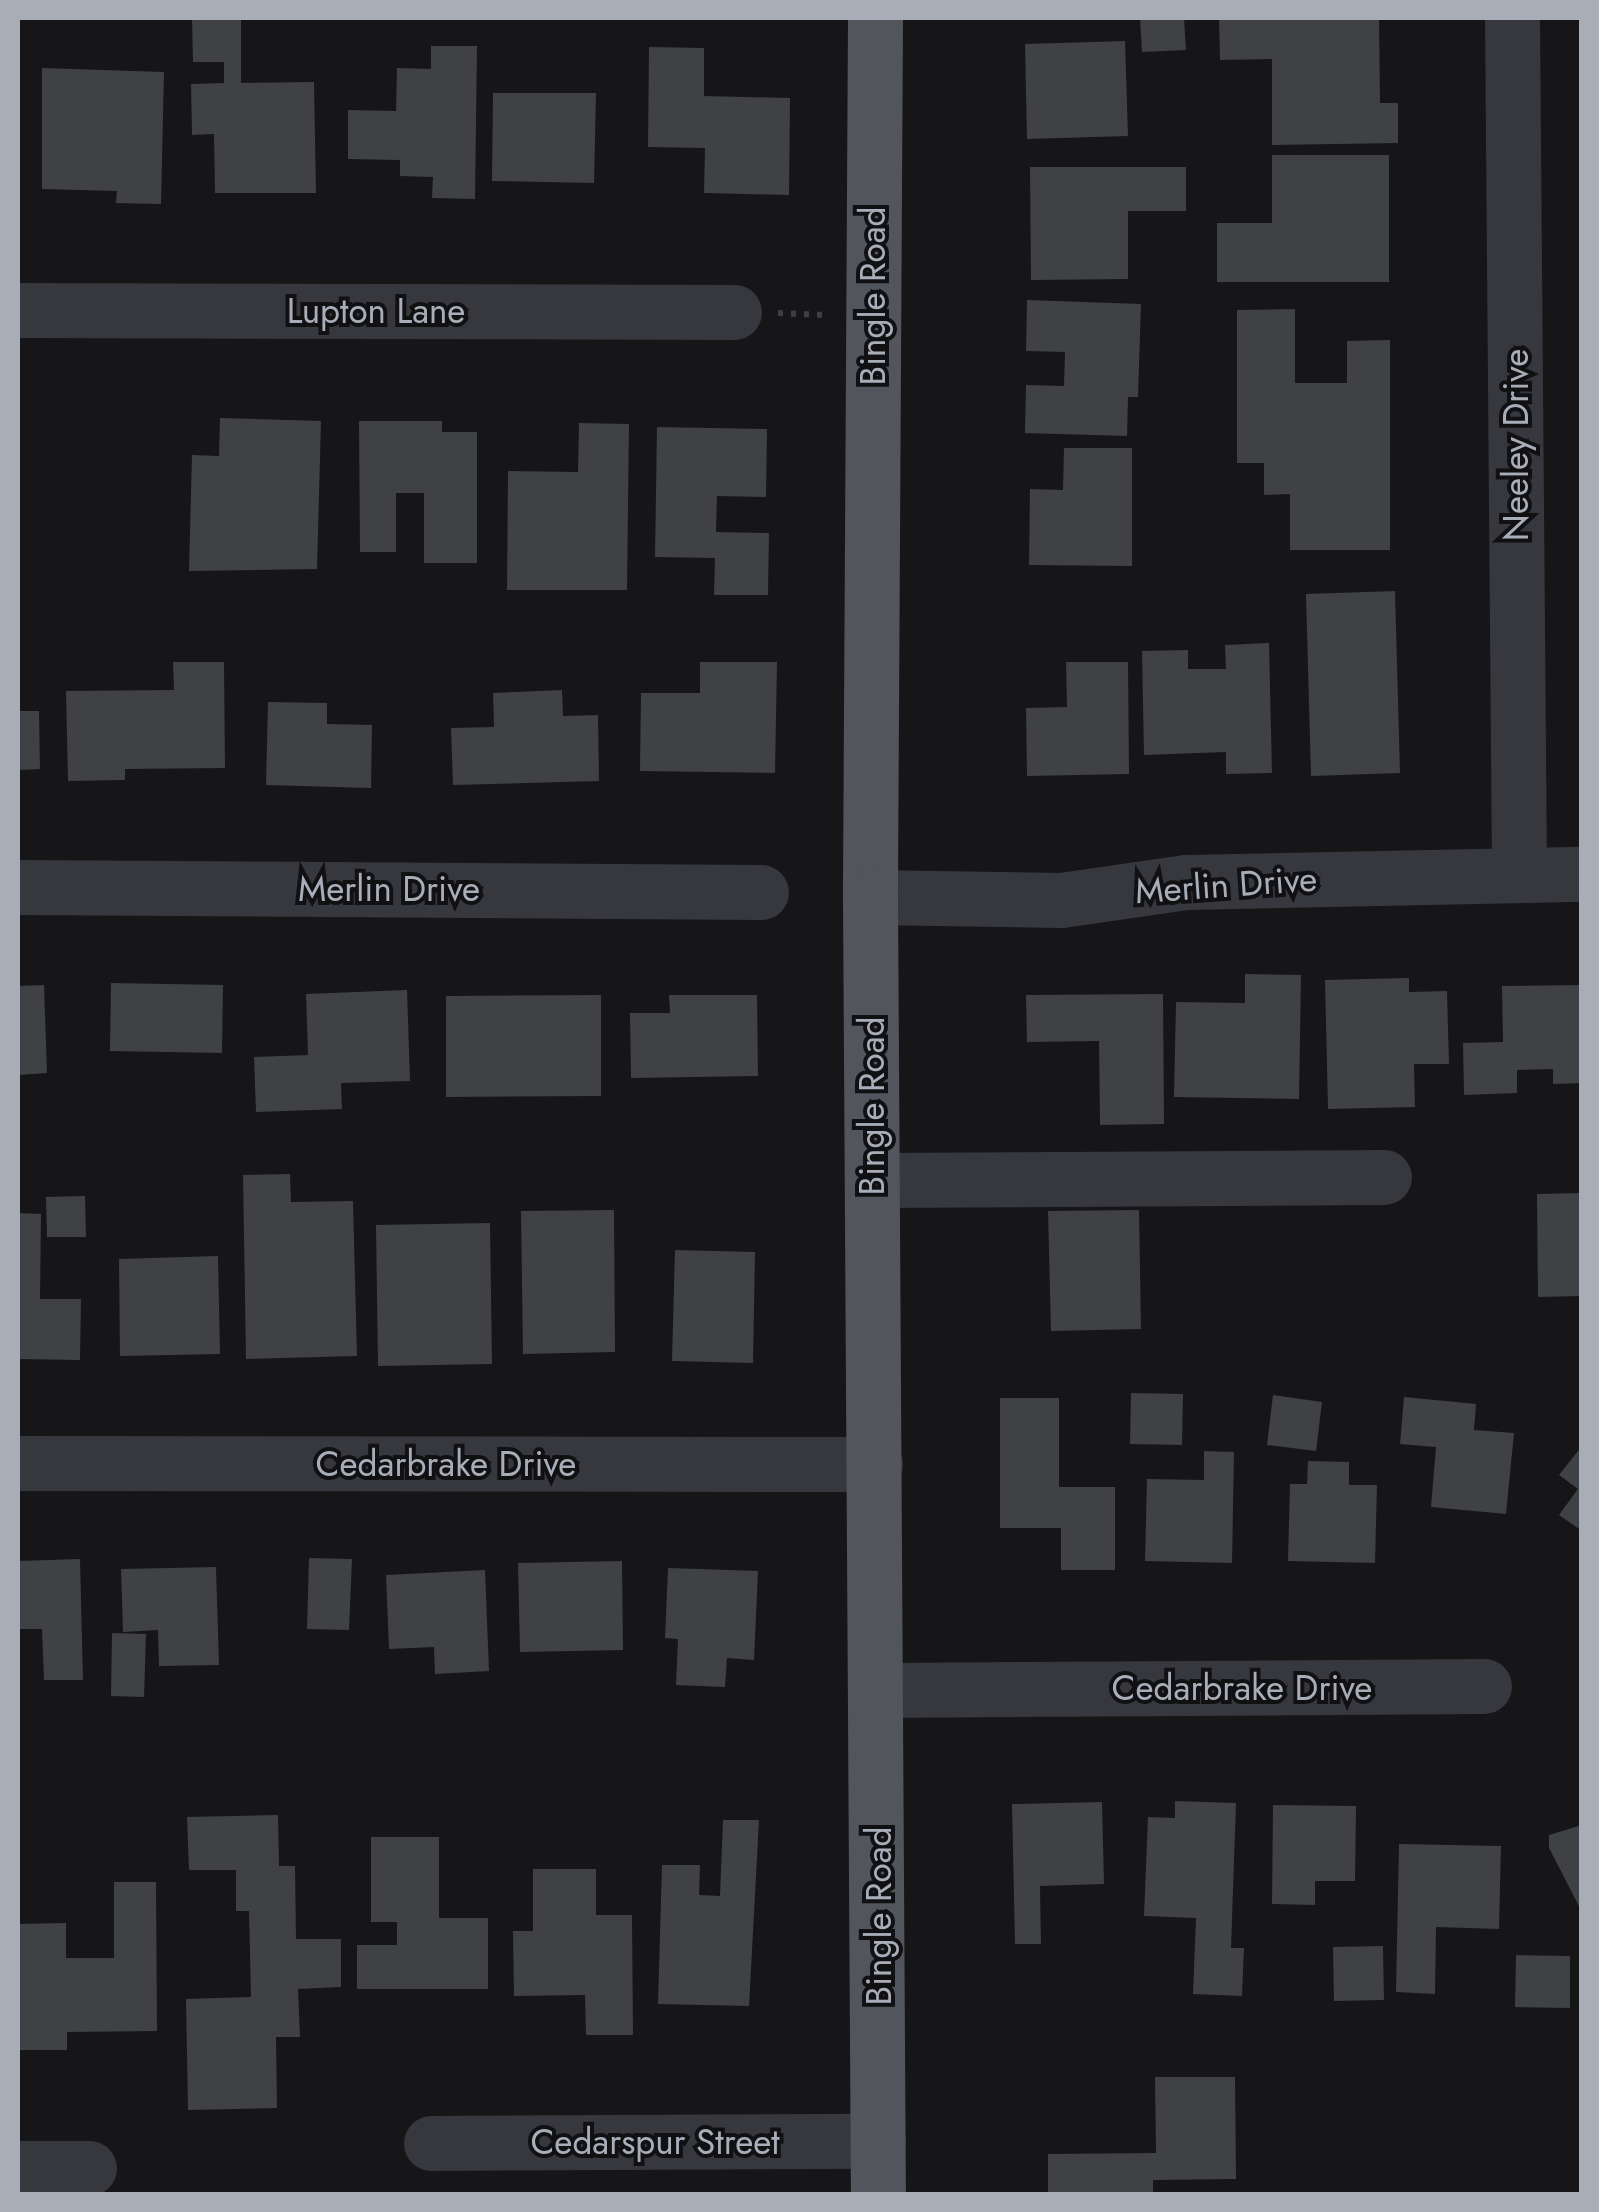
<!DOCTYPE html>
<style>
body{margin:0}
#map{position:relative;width:1599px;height:2212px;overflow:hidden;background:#161618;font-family:Jost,sans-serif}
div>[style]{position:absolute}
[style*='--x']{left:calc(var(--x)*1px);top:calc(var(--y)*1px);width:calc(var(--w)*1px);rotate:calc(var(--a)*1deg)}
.building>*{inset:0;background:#404145}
.path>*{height:6px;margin-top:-3px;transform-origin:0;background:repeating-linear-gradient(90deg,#3d3f44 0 5px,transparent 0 13px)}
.minor>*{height:55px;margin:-27.5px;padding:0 27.5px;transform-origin:27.5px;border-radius:27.5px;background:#37383d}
.major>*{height:55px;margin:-27.5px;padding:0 27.5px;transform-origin:27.5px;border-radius:27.5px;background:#53555c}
span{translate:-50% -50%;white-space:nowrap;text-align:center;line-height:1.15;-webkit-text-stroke:8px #111113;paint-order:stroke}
.street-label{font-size:35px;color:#a8adb8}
.frame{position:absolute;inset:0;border:20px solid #a8adb8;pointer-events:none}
</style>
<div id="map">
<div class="building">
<i style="clip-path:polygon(192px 18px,241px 18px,241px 83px,314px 82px,316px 193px,215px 193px,214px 134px,192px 135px,191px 84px,224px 83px,224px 62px,193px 62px)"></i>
<i style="clip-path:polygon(1140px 18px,1184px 18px,1186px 50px,1142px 52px)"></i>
<i style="clip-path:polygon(1219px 18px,1379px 18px,1380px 103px,1398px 103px,1398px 143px,1272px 145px,1272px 59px,1220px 60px)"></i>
<i style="clip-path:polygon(1125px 41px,1128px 136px,1027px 139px,1025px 44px)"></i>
<i style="clip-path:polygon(431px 46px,477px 46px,475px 199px,432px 198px,433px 177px,400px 176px,400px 160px,348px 159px,348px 110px,396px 111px,397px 68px,431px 69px)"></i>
<i style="clip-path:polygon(649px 47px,704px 48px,704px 96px,790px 98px,789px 195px,704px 193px,705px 148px,648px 147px)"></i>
<i style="clip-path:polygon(42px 68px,164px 72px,161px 204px,116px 203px,117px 191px,42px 189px)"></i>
<i style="clip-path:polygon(493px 93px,596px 93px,594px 183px,492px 181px)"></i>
<i style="clip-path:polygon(1272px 155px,1389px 155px,1389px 282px,1217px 282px,1217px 223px,1272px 223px)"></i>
<i style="clip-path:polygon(1030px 167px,1186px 167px,1186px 211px,1128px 211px,1128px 279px,1031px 280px)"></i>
<i style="clip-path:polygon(1027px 300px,1141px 304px,1138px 397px,1128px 397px,1127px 436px,1025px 433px,1026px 385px,1064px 386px,1065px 352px,1026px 351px)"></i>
<i style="clip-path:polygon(1295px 309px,1295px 383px,1347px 383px,1347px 341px,1390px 340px,1390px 550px,1290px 550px,1290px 494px,1264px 495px,1264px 463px,1237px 463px,1237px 310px)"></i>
<i style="clip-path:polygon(220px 418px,321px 421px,317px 569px,189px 571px,192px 455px,219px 456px)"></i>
<i style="clip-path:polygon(359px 421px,442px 421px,442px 432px,477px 432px,477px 563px,424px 563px,424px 493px,396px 493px,396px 552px,360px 552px)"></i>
<i style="clip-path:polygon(579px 423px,629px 424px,627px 590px,507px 590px,508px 471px,578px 472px)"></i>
<i style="clip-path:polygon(657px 427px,767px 429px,766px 497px,717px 496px,716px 532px,769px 533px,768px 595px,714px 595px,715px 558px,655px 557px)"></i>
<i style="clip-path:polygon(1064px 448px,1132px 448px,1132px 566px,1029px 565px,1030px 489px,1063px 490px)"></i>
<i style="clip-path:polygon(1395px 591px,1400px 773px,1311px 776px,1306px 594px)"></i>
<i style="clip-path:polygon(1269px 643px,1272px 773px,1226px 774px,1226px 752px,1144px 755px,1142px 651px,1188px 650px,1188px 669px,1226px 669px,1225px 645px)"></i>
<i style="clip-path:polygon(173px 662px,224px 662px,225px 768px,125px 769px,125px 780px,68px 781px,66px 691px,174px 690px)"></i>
<i style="clip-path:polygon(700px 662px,777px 662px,775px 773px,640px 771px,641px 693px,700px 693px)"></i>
<i style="clip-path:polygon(1066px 662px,1128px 662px,1129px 774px,1027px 776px,1026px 708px,1067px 707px)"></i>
<i style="clip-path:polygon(562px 690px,563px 716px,598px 715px,599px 781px,453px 785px,451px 728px,494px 727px,493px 693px)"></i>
<i style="clip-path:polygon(268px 702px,327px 703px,327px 724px,372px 725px,371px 788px,266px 785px)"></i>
<i style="clip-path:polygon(18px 711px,39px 711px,40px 769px,18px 770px)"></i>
<i style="clip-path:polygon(1245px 974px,1301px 975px,1299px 1099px,1174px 1097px,1176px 1002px,1245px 1003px)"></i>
<i style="clip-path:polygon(1409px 978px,1409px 992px,1447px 991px,1449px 1064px,1414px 1064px,1415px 1107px,1328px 1109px,1325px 980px)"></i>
<i style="clip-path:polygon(111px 983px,223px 985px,222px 1053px,110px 1051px)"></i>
<i style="clip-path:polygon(44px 985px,47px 1073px,18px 1075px,18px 986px)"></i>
<i style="clip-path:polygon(1582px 985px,1582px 1083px,1553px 1084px,1553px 1069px,1517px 1070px,1517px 1093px,1464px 1095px,1463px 1043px,1503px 1042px,1502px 986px)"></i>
<i style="clip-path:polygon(407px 990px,410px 1081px,341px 1083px,342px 1109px,256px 1112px,254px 1057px,308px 1055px,306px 994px)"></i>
<i style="clip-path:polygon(1163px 994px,1164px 1124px,1100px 1125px,1099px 1041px,1027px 1042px,1026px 995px)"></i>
<i style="clip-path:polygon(601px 995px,601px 1096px,446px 1097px,446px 996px)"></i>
<i style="clip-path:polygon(669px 995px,757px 995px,758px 1076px,631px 1078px,630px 1013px,670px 1013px)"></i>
<i style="clip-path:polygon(290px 1174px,291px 1202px,353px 1201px,357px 1356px,246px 1359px,243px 1175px)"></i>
<i style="clip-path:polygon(1582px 1193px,1582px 1296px,1538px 1297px,1537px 1194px)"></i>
<i style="clip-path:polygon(85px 1196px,86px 1237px,47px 1237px,46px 1197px)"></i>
<i style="clip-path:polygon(614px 1210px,615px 1352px,523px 1354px,521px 1211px)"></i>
<i style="clip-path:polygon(1139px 1210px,1141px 1329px,1051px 1331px,1048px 1211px)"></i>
<i style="clip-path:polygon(18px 1213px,41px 1214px,40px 1299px,81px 1299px,80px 1360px,18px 1359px)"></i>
<i style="clip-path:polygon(490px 1223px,492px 1364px,378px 1366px,376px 1225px)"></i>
<i style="clip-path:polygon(675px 1250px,755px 1252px,753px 1363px,672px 1361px)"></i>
<i style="clip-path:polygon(218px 1256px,220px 1354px,120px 1356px,119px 1259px)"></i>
<i style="clip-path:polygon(1131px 1393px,1183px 1394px,1182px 1445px,1130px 1444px)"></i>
<i style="clip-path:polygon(1273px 1395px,1322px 1402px,1316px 1451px,1267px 1445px)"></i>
<i style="clip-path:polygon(1404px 1397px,1476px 1404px,1474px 1430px,1514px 1433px,1506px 1514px,1431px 1507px,1436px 1447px,1400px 1444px)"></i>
<i style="clip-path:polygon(1000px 1398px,1059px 1398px,1059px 1487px,1115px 1487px,1115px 1570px,1061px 1570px,1061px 1528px,1000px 1528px)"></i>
<i style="clip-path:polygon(1582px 1446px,1582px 1531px,1559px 1515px,1578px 1489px,1559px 1475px)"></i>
<i style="clip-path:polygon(1204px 1451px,1234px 1452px,1232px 1563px,1145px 1561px,1147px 1479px,1204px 1480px)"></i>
<i style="clip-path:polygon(1308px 1461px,1349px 1462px,1349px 1485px,1377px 1485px,1375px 1563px,1288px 1561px,1290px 1484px,1307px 1484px)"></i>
<i style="clip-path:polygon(309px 1558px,352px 1559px,349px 1630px,307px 1629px)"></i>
<i style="clip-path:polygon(80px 1559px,83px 1680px,44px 1680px,42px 1629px,18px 1629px,18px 1561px)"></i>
<i style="clip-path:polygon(622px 1561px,623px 1650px,520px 1652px,518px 1563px)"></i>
<i style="clip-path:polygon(216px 1567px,219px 1665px,159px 1666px,158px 1630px,123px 1632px,121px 1569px)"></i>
<i style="clip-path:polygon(668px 1568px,758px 1571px,754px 1660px,727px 1658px,725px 1687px,676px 1685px,678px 1639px,665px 1638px)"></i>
<i style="clip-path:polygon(485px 1570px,489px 1671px,435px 1674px,434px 1647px,389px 1649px,386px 1575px)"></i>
<i style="clip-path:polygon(112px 1633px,146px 1634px,144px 1697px,111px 1696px)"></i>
<i style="clip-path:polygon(1175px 1801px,1236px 1803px,1231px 1948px,1244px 1948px,1242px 1996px,1193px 1994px,1196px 1918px,1144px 1916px,1148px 1817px,1175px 1818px)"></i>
<i style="clip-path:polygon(1102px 1802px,1104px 1884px,1040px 1886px,1041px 1944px,1015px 1944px,1012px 1804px)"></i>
<i style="clip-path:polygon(1273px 1805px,1356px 1806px,1355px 1881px,1315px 1881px,1315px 1905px,1272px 1904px)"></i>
<i style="clip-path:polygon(278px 1815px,279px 1866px,295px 1866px,296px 1939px,341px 1939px,341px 1987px,298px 1989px,300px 2037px,276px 2037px,277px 2108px,188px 2110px,186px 1999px,251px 1997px,249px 1911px,236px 1911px,236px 1870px,189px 1870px,187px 1817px)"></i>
<i style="clip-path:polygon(723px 1820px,759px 1820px,749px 2006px,658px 2004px,662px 1865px,700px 1865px,699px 1895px,720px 1896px)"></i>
<i style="clip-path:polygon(1582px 1825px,1582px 1912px,1549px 1848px,1549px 1835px)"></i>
<i style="clip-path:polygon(371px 1837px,439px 1837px,439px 1918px,488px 1918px,488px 1989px,357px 1989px,357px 1945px,397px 1945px,397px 1922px,371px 1922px)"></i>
<i style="clip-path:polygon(1399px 1844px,1501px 1846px,1499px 1929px,1436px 1927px,1435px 1994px,1396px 1992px)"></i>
<i style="clip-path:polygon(533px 1869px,596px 1869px,596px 1915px,632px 1915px,633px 2035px,586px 2035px,585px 1995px,514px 1996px,513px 1931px,533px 1931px)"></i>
<i style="clip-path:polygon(114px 1882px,156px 1882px,157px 2031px,67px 2032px,67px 2050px,18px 2050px,18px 1924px,66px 1923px,66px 1958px,114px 1958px)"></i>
<i style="clip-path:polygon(1383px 1946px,1384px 2000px,1334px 2001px,1333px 1947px)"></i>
<i style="clip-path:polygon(1516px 1955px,1570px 1956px,1570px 2008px,1515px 2007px)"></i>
<i style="clip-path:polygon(1155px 2077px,1235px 2077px,1236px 2179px,1153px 2180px,1153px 2194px,1048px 2194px,1048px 2154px,1156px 2153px)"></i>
</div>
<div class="path">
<i style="--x:778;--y:313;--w:47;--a:2.4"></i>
</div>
<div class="minor">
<i style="--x:1512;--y:18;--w:855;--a:89.53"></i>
<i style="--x:18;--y:310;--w:716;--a:0.16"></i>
<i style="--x:18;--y:887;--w:743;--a:0.39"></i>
<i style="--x:870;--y:897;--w:191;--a:0.9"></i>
<i style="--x:1061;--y:900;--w:126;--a:-8.2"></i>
<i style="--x:1186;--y:882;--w:396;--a:-1.2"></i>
<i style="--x:873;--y:1180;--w:511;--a:-0.34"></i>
<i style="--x:18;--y:1463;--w:857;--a:0.07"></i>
<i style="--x:880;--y:1690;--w:604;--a:-0.38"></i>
<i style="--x:431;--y:2143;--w:447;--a:-0.3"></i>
<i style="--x:18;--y:2168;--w:71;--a:0"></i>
</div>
<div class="major">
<i style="--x:875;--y:18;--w:879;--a:90.33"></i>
<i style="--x:870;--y:897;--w:1297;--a:89.65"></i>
</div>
<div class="street-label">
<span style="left:873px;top:296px;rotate:-90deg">Bingle Road</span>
<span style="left:376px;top:311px">Lupton Lane</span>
<span style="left:1516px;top:445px;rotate:-90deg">Neeley Drive</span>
<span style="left:1226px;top:885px;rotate:-4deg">Merlin Drive</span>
<span style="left:389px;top:889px">Merlin Drive</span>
<span style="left:872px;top:1106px;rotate:-90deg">Bingle Road</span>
<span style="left:446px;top:1464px">Cedarbrake Drive</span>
<span style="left:1242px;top:1688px">Cedarbrake Drive</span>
<span style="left:879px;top:1916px;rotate:-90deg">Bingle Road</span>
<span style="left:655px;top:2142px">Cedarspur Street</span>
</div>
<div class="frame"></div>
</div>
